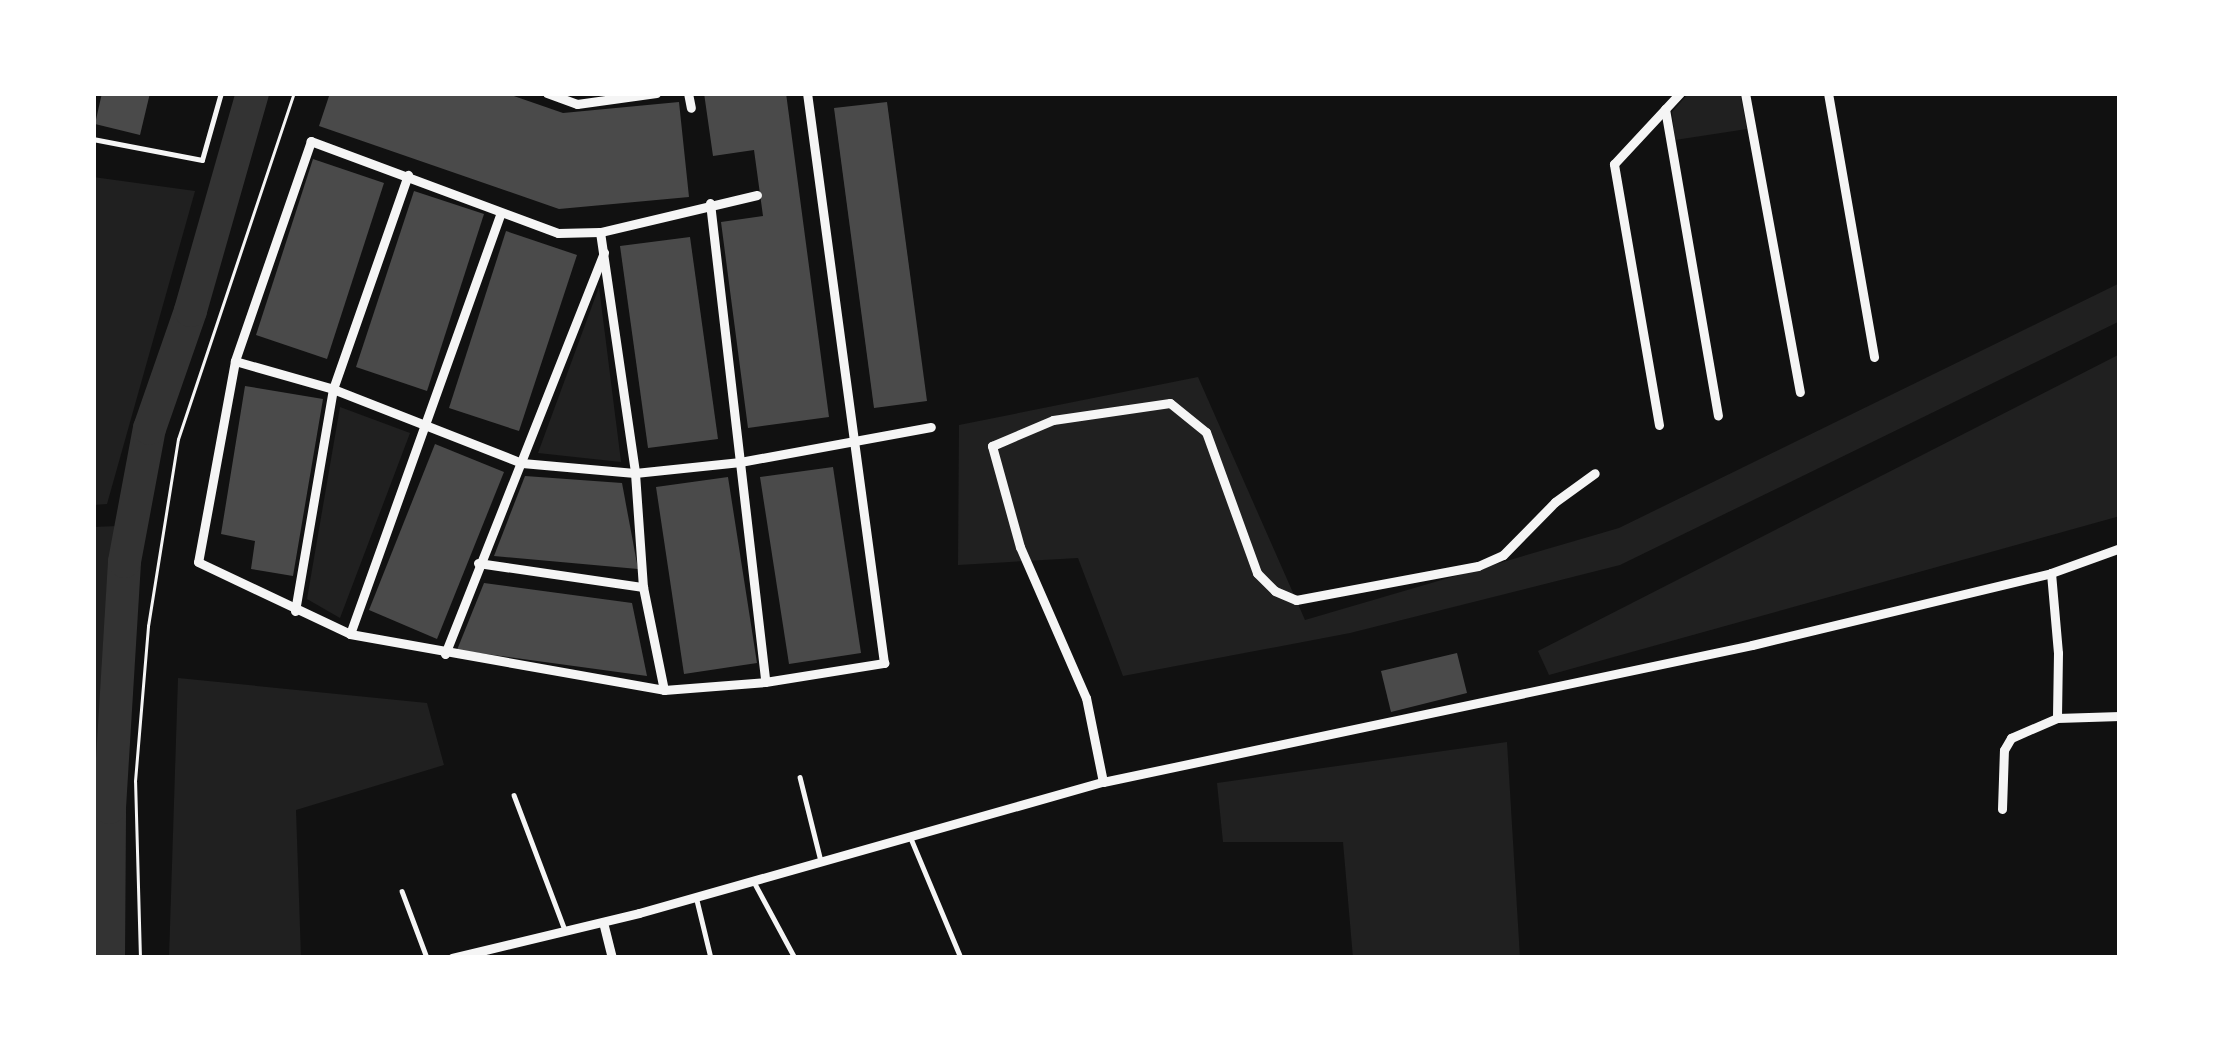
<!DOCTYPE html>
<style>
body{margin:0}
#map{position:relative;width:2213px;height:1051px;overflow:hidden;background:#111;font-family:Bitter,serif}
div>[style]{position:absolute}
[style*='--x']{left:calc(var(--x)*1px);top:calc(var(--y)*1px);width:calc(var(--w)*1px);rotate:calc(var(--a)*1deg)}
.green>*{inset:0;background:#202020}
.river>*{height:33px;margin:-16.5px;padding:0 16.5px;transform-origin:16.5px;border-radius:16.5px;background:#333}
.building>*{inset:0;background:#4a4a4a}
.path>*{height:3px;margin:-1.5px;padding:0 1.5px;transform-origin:1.5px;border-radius:1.5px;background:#f5f5f5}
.service>*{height:4.5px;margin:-2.25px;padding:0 2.25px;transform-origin:2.25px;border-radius:2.25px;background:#f5f5f5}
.minor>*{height:9px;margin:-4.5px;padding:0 4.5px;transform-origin:4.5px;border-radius:4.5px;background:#f5f5f5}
span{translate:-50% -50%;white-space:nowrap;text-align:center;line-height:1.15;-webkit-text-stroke:10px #fff;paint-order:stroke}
.frame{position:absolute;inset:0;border:96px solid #fff;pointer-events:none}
</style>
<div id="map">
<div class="green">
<i style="clip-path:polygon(1740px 93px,1747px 129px,1675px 140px,1672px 112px,1686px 96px)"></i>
<i style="clip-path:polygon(93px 177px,195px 191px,107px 504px,93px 505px)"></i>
<i style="clip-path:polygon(2120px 283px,2120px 321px,1620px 565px,1350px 633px,1123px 676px,1078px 558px,958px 565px,959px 425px,1198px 377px,1305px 620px,1619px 528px)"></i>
<i style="clip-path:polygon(599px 287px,621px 462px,538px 453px)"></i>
<i style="clip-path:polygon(2120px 354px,2120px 516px,1549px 675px,1538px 651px)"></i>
<i style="clip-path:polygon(340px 407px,410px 433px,340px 618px,307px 599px)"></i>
<i style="clip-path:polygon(118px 526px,93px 852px,93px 527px)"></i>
<i style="clip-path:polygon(178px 678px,427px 703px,444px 765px,296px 810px,301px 958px,169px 958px)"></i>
<i style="clip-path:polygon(1507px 742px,1520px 958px,1353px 958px,1343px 842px,1223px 842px,1217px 783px)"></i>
</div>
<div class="river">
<i style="--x:108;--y:958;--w:151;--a:-89.6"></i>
<i style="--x:109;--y:807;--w:246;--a:-86.5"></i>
<i style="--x:124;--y:561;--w:135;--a:-79.4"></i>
<i style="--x:149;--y:428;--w:125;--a:-70.8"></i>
<i style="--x:190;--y:310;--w:226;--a:-74.1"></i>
</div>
<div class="building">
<i style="clip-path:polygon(102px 93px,150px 93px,140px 135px,95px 124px)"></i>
<i style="clip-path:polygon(330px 93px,505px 93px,563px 113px,679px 102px,689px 197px,559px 209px,319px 126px)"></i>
<i style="clip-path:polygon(704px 93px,786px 93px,829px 417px,748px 428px,721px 222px,763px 216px,754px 150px,713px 156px)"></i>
<i style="clip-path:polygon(887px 102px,927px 401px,874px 408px,834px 108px)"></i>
<i style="clip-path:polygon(313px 159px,384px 183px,327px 359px,256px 335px)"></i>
<i style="clip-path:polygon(414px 191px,484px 214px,427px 391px,356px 367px)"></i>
<i style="clip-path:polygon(506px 231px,577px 255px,519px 431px,449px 408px)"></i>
<i style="clip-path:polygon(690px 237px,718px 439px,648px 448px,620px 246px)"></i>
<i style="clip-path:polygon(245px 386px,323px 399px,293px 576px,251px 569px,255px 541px,221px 534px)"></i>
<i style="clip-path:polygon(435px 444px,504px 472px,437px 639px,369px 610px)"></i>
<i style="clip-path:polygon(833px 467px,861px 653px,789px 664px,760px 477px)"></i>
<i style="clip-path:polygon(525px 476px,622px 483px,638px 569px,494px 556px)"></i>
<i style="clip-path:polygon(728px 477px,757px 663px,684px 674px,656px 487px)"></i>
<i style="clip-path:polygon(484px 583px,632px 603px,647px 676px,457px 650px)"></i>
<i style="clip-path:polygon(1457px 653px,1467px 693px,1391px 712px,1381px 671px)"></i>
</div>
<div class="path">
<i style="--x:140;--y:958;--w:177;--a:-91.6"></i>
<i style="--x:135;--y:781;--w:156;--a:-85.2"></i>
<i style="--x:148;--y:626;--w:189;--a:-80.9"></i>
<i style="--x:178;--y:439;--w:365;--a:-71.5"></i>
</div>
<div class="service">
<i style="--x:93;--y:139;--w:111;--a:10.9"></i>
<i style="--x:202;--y:160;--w:70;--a:-74.2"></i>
<i style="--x:800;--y:777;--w:87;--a:76"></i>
<i style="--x:514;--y:795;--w:144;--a:69.3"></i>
<i style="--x:910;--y:836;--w:132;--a:67.3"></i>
<i style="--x:753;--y:880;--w:89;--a:61.7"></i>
<i style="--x:402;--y:891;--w:72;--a:69.5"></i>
<i style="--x:696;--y:896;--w:64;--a:76.4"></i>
</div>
<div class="minor">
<i style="--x:547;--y:93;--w:32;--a:20"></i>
<i style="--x:577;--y:104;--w:80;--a:-7.9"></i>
<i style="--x:688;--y:93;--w:15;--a:79"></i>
<i style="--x:1745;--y:93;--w:304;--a:79.6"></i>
<i style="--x:1828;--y:93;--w:268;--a:80.1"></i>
<i style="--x:1665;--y:109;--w:311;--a:80.2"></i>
<i style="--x:757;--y:195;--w:161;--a:166.7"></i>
<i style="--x:600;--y:232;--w:42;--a:178.6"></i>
<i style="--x:558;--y:233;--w:264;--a:-159.6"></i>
<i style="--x:311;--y:141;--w:233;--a:109.1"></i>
<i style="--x:235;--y:361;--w:204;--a:100.4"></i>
<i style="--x:198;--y:562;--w:168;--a:25.3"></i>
<i style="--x:350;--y:634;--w:319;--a:10.1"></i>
<i style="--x:664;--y:690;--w:101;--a:-4.5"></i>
<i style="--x:765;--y:682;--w:121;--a:-9.1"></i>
<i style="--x:884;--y:663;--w:575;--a:-97.69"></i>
<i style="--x:710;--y:203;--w:482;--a:83.4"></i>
<i style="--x:600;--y:232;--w:244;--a:81.7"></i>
<i style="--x:635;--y:473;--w:114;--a:86"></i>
<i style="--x:643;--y:587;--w:105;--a:78.5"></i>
<i style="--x:235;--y:361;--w:102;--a:15.9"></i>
<i style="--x:333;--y:389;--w:203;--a:21.4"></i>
<i style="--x:522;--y:463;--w:113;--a:5.1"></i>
<i style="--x:635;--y:473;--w:106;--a:-6"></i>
<i style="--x:740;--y:462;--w:194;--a:-10.4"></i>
<i style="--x:1659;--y:425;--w:265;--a:-99.8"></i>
<i style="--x:1614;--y:164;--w:97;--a:-47.1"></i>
<i style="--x:478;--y:563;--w:167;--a:8.3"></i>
<i style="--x:2051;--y:573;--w:80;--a:85"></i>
<i style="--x:2058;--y:653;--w:65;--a:90.9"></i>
<i style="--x:295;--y:611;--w:225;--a:-80.3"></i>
<i style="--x:333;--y:389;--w:227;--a:-70.7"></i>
<i style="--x:350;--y:634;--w:446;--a:-70.3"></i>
<i style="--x:445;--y:654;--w:432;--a:-68.4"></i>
<i style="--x:1103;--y:782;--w:86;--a:-101.4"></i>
<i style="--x:1086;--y:698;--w:165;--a:-113.6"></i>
<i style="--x:1020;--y:547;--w:105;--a:-105.5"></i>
<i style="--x:992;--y:446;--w:66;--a:-23.1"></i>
<i style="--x:1053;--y:420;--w:118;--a:-8.3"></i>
<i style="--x:1170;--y:403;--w:46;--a:38.9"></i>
<i style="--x:1206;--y:432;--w:150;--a:70.1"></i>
<i style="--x:1257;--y:573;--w:25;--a:45"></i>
<i style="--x:1275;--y:591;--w:23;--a:23"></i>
<i style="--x:1296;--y:600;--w:185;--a:-10.6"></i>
<i style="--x:1478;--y:566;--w:27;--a:-24"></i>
<i style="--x:1503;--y:555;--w:74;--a:-45.5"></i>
<i style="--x:1555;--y:502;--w:49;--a:-35.9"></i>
<i style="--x:2002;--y:809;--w:59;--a:-88.1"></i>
<i style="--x:2004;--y:750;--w:14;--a:-60"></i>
<i style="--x:2011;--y:738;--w:50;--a:-23.5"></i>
<i style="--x:2057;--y:718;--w:63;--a:-1.8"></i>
<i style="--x:603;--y:922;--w:37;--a:76"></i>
<i style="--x:452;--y:958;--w:192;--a:-13.5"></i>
<i style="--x:639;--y:913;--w:482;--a:-15.8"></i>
<i style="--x:1103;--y:782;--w:663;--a:-11.92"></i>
<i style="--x:1752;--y:645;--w:308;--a:-13.5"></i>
<i style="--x:2051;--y:573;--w:73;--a:-19.9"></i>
</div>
<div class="frame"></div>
</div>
